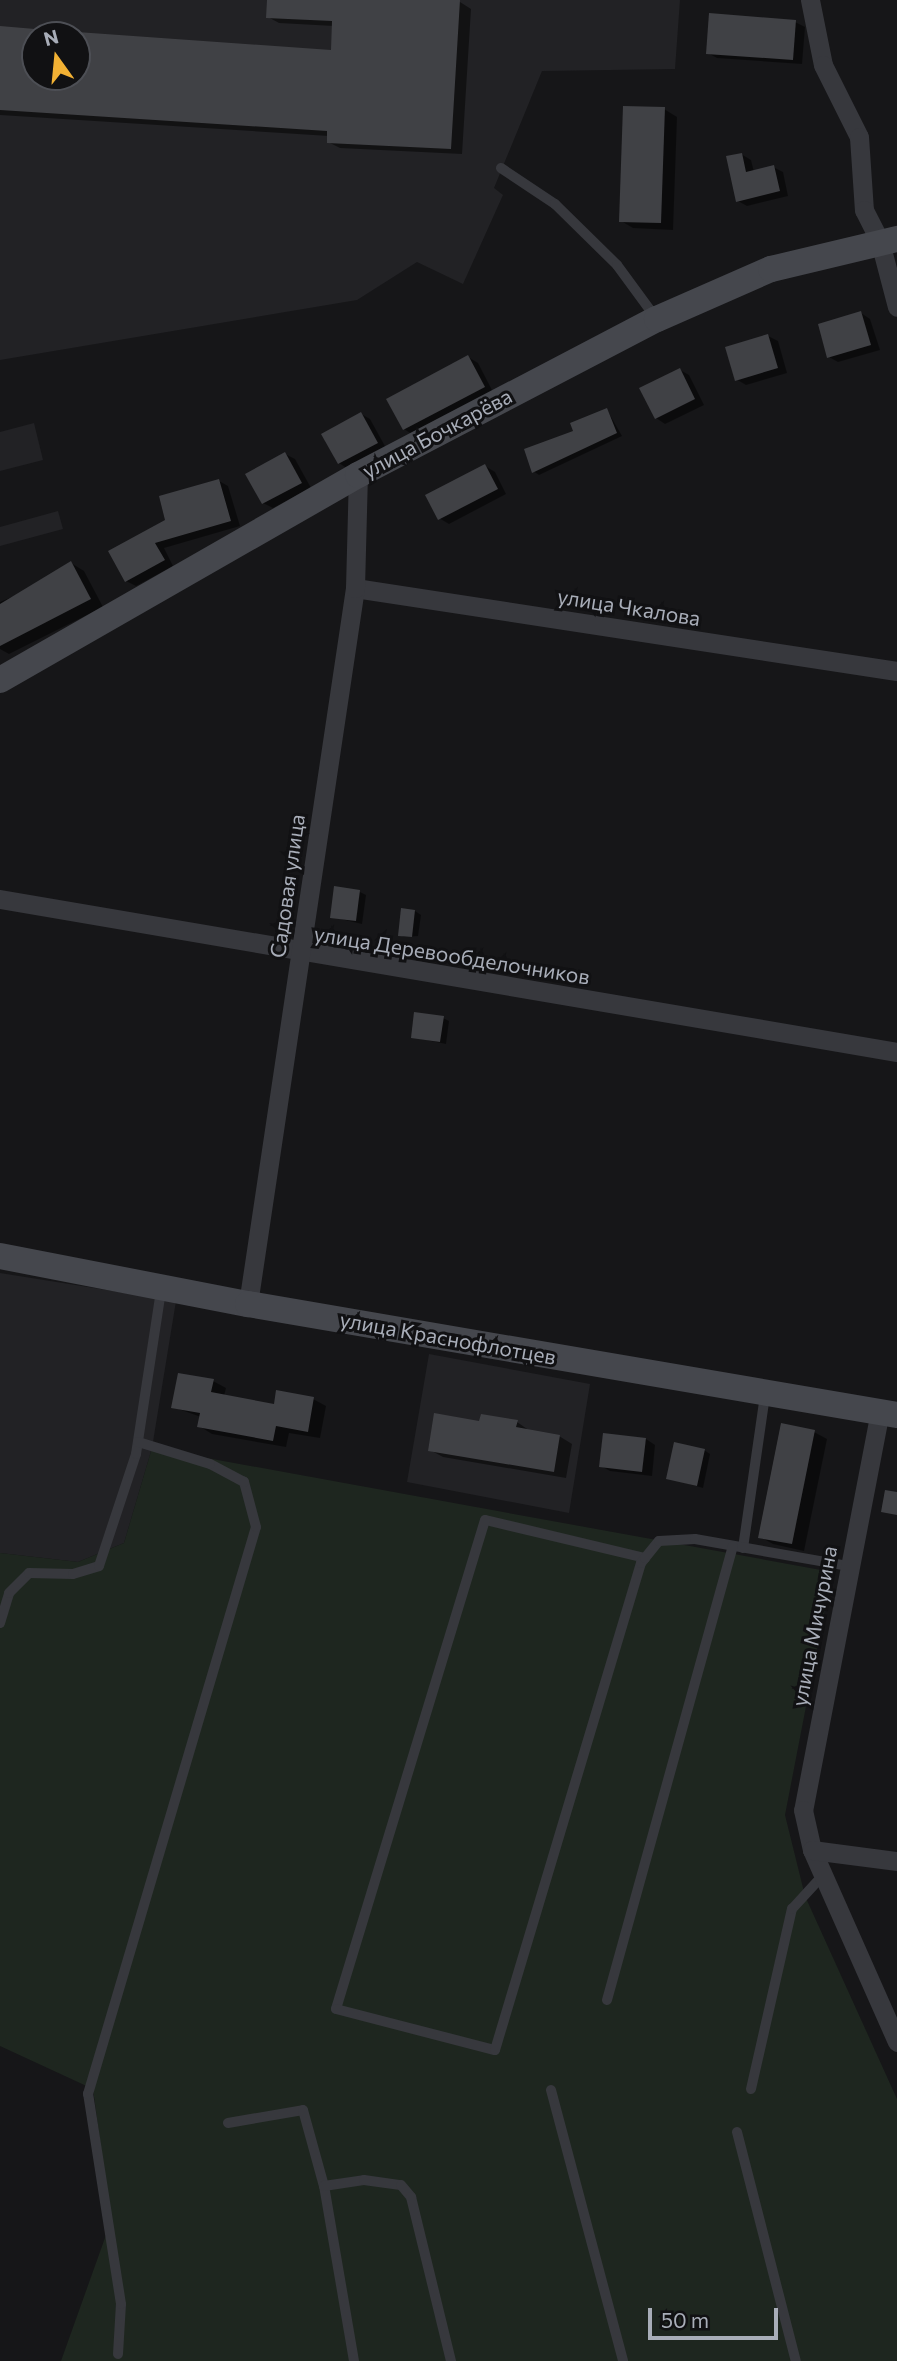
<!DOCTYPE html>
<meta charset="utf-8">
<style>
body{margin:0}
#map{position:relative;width:897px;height:2361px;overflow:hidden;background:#161618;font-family:Commissioner,sans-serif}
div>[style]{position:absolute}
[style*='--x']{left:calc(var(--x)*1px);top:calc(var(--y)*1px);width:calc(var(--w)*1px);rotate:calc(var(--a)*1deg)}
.built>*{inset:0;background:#222225}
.green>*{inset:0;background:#1e261f}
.shadow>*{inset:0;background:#0007}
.building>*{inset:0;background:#404145}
.lane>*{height:10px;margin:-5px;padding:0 5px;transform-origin:5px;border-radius:5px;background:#37383d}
.street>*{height:19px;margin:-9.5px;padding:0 9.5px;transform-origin:9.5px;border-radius:9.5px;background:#37383d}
.secondary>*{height:26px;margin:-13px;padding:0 13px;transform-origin:13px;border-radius:13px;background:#45474d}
span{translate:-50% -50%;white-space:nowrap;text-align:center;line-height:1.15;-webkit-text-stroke:6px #111113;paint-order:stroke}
.street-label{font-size:21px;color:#a8adb8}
.north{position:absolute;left:21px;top:21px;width:70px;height:70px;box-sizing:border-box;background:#111113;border:2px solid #4d4f55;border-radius:50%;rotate:345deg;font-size:19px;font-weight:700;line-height:28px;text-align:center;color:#a8adb8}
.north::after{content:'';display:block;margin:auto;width:24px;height:32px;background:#f2b134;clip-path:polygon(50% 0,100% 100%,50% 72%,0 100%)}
.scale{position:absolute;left:648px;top:2308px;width:130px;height:32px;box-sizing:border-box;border:4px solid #a8adb8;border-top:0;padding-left:9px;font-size:21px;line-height:24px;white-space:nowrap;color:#a8adb8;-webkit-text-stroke:5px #111113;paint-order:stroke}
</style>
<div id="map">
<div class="built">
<i style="clip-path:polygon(evenodd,0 0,680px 0,675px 69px,542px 71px,494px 188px,503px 195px,463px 284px,417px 262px,357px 300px,0 360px,0 0,35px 35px,77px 35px,77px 77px,35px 77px,35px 35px)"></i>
<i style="clip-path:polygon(34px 423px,43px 460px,0 471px,0 432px)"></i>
<i style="clip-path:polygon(58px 511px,63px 529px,0 546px,0 527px)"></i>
<i style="clip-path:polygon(0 1273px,176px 1301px,152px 1448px,124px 1543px,78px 1562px,0 1553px)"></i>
<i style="clip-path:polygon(429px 1354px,590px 1384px,569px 1513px,407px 1482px)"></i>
</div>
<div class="green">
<i style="clip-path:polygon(152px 1448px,832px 1572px,785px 1815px,805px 1896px,897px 2099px,897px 2361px,61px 2361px,111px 2221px,93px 2089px,0 2046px,0 1553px,78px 1562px,124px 1543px)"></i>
</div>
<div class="shadow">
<i style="clip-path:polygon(evenodd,269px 0,415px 0,460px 2px,471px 9px,462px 154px,340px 148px,328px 142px,329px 136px,0 115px,0 28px,333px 52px,334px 26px,279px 23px,268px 17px,269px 0,35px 35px,77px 35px,77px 77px,35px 77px,35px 35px)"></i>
<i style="clip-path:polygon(795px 22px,805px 27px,802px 64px,717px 58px,708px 53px)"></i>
<i style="clip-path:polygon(664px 109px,677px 117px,673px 230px,633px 228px,621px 221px)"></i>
<i style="clip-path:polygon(741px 154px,751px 160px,754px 172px,773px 167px,783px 172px,788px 196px,747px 206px,738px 201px)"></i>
<i style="clip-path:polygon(861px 313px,870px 319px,880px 350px,838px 362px,829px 357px)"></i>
<i style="clip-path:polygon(768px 336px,778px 341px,787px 373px,746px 385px,736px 379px)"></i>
<i style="clip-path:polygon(468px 357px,478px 363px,493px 392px,413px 435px,404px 429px)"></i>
<i style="clip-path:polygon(680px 370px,689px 375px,704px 405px,665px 424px,656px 418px)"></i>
<i style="clip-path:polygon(607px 410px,622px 436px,539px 475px,533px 471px)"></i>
<i style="clip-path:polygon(361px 414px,370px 419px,386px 448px,348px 469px,339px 463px)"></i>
<i style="clip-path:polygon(285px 454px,295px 459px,311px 488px,273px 508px,263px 503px)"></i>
<i style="clip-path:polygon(485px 466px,495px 472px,506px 494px,449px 524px,439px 518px)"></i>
<i style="clip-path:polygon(219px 481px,228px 486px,240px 526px,164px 548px,173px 566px,136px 586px,126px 581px,168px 521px)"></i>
<i style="clip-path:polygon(71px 563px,84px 571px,103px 607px,9px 654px,0 649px,0 602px,49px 581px)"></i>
<i style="clip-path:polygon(360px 892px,366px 895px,362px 924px,332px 917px)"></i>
<i style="clip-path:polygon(415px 911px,421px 915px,418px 936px,404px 937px,400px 935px)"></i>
<i style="clip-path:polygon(443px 1018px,449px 1021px,446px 1044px,412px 1037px)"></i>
<i style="clip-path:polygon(213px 1381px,226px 1388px,224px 1396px,275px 1406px,313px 1399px,326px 1406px,320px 1438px,289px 1433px,286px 1447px,212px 1434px,199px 1426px,201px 1417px,173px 1407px)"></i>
<i style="clip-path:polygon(517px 1422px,530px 1431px,559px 1436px,572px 1444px,566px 1478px,443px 1457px,430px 1450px,481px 1423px)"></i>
<i style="clip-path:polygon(814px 1432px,827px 1439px,804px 1551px,773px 1544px,760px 1537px)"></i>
<i style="clip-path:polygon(604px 1435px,646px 1439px,655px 1445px,652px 1476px,610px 1471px,601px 1466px)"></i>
<i style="clip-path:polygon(704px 1450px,710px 1454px,703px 1488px,668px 1478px)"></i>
</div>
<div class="building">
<i style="clip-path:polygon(267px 0,460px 0,451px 149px,327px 143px,327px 131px,0 110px,0 26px,35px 29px,35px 77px,77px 77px,77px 32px,331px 50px,332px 21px,266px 18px)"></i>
<i style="clip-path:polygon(709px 13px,796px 20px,793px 60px,706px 54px)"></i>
<i style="clip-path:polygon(623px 106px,665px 107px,661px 223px,619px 222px)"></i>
<i style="clip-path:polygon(742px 153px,746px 172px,774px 165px,780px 191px,736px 202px,726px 156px)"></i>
<i style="clip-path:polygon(861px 311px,871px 345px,827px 358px,818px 324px)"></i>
<i style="clip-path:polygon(768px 334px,778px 368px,735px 381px,725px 347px)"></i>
<i style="clip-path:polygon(468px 355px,485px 387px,403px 430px,386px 399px)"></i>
<i style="clip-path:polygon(680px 368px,695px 399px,655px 419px,639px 388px)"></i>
<i style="clip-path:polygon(607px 408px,617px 433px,532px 473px,524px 449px,573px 431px,570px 423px)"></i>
<i style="clip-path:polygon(361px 412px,378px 443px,338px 464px,321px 434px)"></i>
<i style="clip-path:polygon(285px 452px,302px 483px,262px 504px,245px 474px)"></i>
<i style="clip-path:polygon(485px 464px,498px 489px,438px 520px,425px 495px)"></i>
<i style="clip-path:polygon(219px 479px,231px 521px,155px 543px,165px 560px,125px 582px,108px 551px,165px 520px,159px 496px)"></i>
<i style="clip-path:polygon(71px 561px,91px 599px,0 646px,0 604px)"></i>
<i style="clip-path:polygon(334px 886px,360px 890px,356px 921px,330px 918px)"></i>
<i style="clip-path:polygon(401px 908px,415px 910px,412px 937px,398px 936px)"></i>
<i style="clip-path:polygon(414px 1012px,444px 1016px,440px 1042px,411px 1038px)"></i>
<i style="clip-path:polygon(178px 1373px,214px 1379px,211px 1392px,274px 1404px,276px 1390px,314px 1397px,308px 1432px,276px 1426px,273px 1441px,197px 1427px,200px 1413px,171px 1408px)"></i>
<i style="clip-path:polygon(434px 1413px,479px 1421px,481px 1414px,518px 1420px,516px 1427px,560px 1435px,554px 1472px,428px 1451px)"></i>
<i style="clip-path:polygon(781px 1423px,815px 1430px,792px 1544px,758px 1538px)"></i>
<i style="clip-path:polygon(603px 1433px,646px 1438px,642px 1472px,599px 1467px)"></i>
<i style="clip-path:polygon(674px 1442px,705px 1449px,697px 1486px,666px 1479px)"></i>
<i style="clip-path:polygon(885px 1490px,897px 1492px,897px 1515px,881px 1512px)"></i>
</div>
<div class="lane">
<i style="--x:501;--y:168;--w:65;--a:33.7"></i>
<i style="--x:555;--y:204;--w:87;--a:44.5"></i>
<i style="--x:617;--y:265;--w:66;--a:53.7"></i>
<i style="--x:743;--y:1548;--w:155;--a:-81.8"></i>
<i style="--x:645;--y:1558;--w:164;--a:-166.6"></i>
<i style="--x:485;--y:1520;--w:511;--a:106.95"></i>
<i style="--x:336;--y:2009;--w:164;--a:14.5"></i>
<i style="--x:495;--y:2050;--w:508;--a:-73.31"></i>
<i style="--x:641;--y:1563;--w:6;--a:-51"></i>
<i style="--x:645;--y:1558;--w:22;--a:-51"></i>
<i style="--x:659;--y:1541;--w:36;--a:-3"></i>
<i style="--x:695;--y:1539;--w:155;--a:10"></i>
<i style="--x:0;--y:1623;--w:31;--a:-73"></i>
<i style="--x:9;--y:1593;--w:28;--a:-45"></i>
<i style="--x:29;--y:1573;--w:44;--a:1.3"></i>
<i style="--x:73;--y:1574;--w:27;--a:-17"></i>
<i style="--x:99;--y:1566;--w:118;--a:-71.7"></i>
<i style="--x:136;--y:1454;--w:166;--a:-81.3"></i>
<i style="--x:607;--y:2000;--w:471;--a:-74.5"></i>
<i style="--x:751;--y:2089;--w:185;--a:-77.2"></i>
<i style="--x:792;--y:1909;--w:46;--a:-47.6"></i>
<i style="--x:551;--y:2090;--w:280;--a:75.1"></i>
<i style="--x:228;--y:2123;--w:76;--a:-9.8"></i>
<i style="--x:303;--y:2110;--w:79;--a:74.6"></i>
<i style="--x:737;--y:2132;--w:236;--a:75.6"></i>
<i style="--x:118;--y:2354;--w:50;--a:-86.6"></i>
<i style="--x:121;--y:2304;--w:213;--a:-98.9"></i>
<i style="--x:88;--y:2094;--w:591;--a:-73.5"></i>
<i style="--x:256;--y:1527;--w:47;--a:-104.9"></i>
<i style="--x:244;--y:1482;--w:38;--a:-152"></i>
<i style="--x:210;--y:1464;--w:75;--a:-163"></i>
<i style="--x:354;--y:2361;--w:178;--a:-99.7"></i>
<i style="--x:324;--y:2186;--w:40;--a:-8.5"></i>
<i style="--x:364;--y:2180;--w:37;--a:8"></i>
<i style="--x:401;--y:2185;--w:16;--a:50"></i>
<i style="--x:411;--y:2197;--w:169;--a:76.3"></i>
</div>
<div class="street">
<i style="--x:810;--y:0;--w:66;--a:78.7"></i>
<i style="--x:823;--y:65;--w:80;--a:63.4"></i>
<i style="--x:859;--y:137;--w:73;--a:86.1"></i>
<i style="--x:864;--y:210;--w:36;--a:63"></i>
<i style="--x:880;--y:242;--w:67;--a:75.3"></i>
<i style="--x:355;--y:588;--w:548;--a:8.71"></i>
<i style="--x:0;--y:899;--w:910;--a:9.68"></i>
<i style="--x:248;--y:1304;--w:724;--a:-81.5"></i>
<i style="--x:355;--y:588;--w:113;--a:-88.5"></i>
<i style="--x:880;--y:1411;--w:406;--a:100.9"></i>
<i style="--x:803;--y:1810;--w:41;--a:77.3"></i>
<i style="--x:812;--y:1850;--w:210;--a:66.1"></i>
<i style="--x:812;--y:1850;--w:86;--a:7.4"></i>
</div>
<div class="secondary">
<i style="--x:0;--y:680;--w:413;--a:-29.8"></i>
<i style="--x:358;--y:475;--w:337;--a:-27.6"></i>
<i style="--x:657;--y:319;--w:124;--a:-23.7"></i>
<i style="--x:771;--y:269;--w:130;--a:-13.4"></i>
<i style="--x:0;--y:1256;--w:253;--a:11"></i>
<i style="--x:248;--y:1304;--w:658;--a:9.71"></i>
</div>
<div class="street-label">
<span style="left:437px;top:433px;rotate:-28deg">улица Бочкарёва</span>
<span style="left:629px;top:607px;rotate:9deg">улица Чкалова</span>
<span style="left:287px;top:886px;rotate:-82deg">Садовая улица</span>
<span style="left:452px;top:955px;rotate:9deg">улица Деревообделочников</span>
<span style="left:448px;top:1338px;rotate:10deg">улица Краснофлотцев</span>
<span style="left:814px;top:1626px;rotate:-79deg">улица Мичурина</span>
</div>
<div class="north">N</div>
<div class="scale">50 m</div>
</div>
